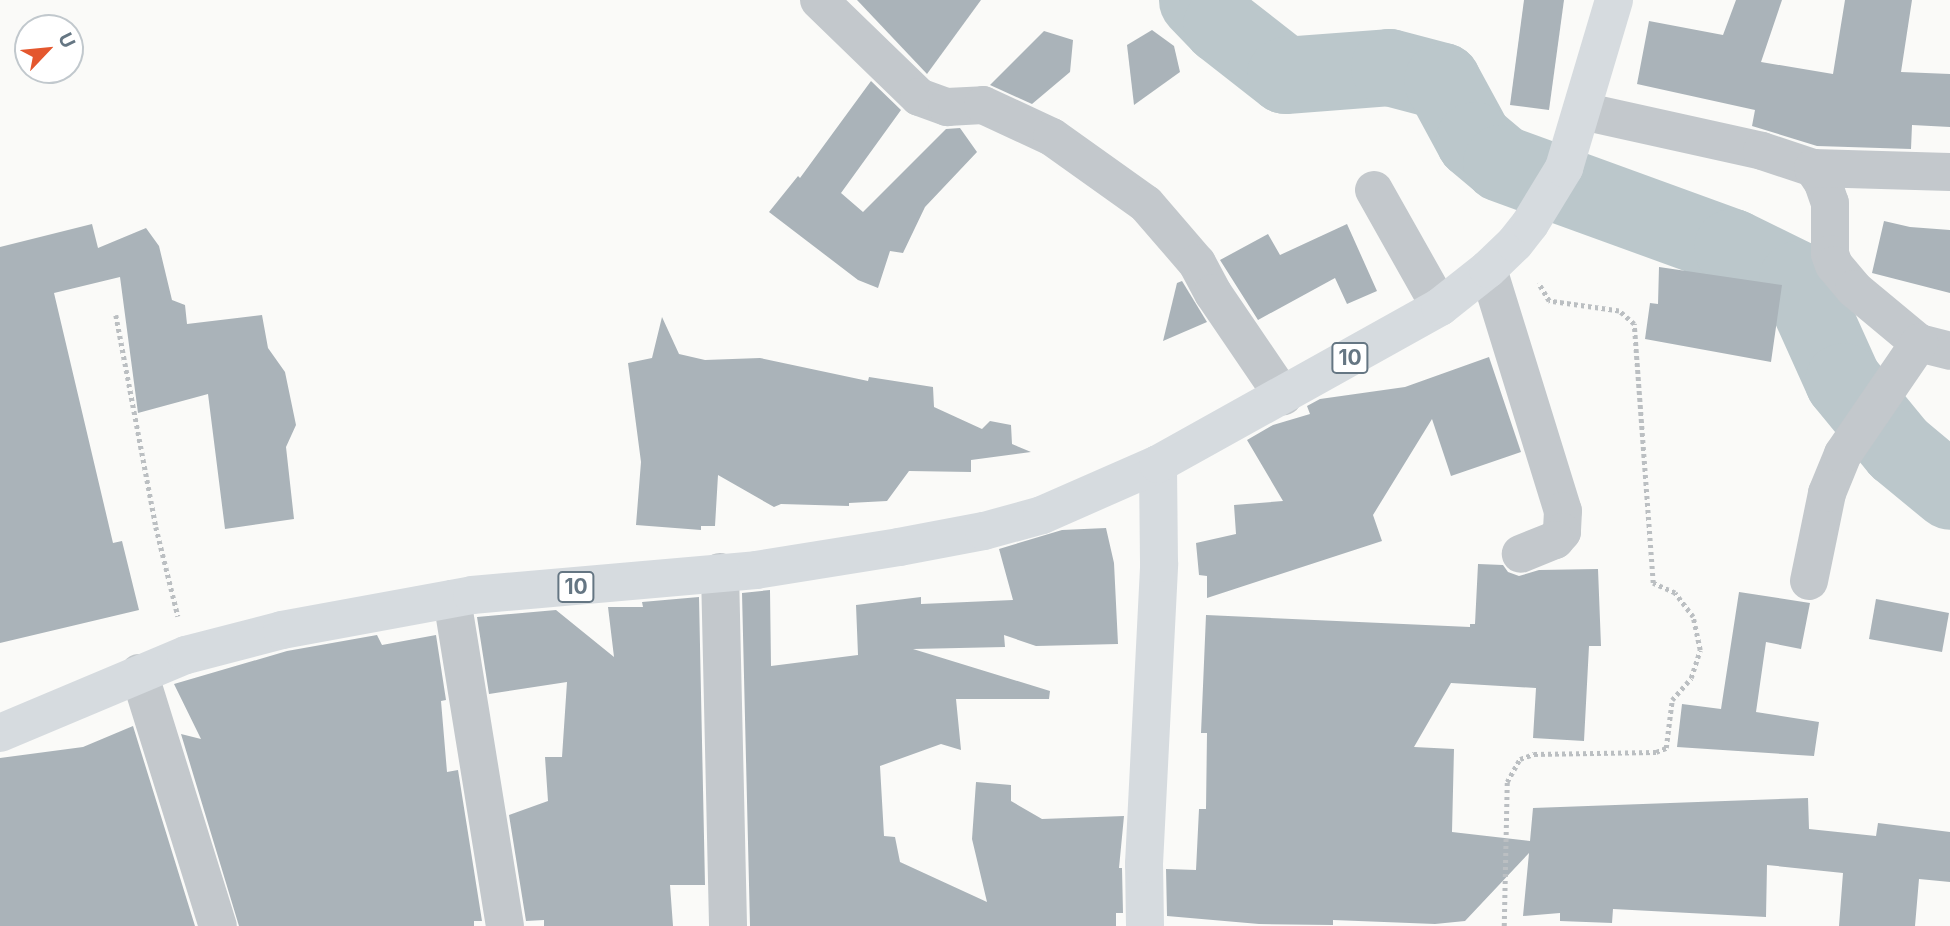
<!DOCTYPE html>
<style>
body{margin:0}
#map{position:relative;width:1950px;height:926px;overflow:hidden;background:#fafaf8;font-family:Inter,sans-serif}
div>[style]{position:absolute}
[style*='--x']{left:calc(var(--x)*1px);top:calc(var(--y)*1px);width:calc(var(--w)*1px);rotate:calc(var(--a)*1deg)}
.river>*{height:77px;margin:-38.5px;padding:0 38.5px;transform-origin:38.5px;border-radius:38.5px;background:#bbc7cb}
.building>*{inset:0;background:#aab3b9}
.path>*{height:4.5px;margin-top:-2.25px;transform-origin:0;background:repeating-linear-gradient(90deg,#bbbfc2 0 3.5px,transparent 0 7px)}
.street>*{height:38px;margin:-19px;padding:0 19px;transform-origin:19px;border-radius:19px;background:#c3c8cc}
.secondary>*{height:38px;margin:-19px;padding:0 19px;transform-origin:19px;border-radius:19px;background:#d6dbdf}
.highway>*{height:38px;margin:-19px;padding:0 19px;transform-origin:19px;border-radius:19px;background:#d6dbdf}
span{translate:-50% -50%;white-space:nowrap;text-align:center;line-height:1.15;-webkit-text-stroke:7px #fff;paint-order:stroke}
.shield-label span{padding:2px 5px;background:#fff;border:2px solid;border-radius:5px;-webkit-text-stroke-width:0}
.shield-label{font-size:21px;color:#657683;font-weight:700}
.north{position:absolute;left:14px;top:14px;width:70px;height:70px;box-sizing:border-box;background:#fff;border:2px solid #c1c8cd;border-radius:50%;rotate:64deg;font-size:19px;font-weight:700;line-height:28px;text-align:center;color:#657683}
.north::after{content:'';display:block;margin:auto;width:24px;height:32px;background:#e4572e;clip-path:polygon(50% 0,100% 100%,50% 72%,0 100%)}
</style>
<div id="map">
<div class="river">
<i style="--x:1197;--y:0;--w:35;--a:46"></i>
<i style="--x:1221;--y:25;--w:81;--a:38"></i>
<i style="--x:1285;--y:75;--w:104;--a:-4.4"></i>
<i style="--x:1389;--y:67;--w:55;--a:14.8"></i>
<i style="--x:1442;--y:81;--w:67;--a:61.5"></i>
<i style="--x:1474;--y:140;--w:35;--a:40"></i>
<i style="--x:1501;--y:163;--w:246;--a:20"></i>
<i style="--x:1732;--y:247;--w:72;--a:26.2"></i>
<i style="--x:1797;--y:279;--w:112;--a:65.7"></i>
<i style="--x:1843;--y:381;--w:87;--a:50.6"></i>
<i style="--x:1898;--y:448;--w:67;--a:39.6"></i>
</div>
<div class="building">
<i style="clip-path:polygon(857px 0,981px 0,927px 74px)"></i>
<i style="clip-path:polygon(1524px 0,1564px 0,1549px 110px,1510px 105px)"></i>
<i style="clip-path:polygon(1736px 0,1782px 0,1761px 62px,1833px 74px,1845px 0,1912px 0,1901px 72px,1950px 74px,1950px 127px,1912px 125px,1911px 149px,1817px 146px,1752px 126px,1755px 110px,1637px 84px,1649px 21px,1723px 35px)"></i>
<i style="clip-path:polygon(1152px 30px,1174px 46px,1180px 72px,1134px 105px,1127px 45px)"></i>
<i style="clip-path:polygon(1044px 31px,1073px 40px,1070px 72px,1032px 104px,990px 85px)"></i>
<i style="clip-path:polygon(871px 81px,901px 110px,841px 193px,863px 212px,946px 129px,960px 128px,977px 152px,925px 207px,903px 253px,890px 251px,878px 288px,858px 280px,769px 212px,798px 176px,800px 178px)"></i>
<i style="clip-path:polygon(1884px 221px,1910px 227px,1950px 230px,1950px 293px,1872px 273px)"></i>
<i style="clip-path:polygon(92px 224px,98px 248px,146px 228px,159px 246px,172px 300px,185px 305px,187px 324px,262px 315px,268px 348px,285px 372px,296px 425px,286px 447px,294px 519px,225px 529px,208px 394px,138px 413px,120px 277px,54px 293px,113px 543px,122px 541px,139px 610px,0 643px,0 247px)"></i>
<i style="clip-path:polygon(1347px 224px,1377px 291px,1347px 304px,1335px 278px,1258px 320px,1220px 260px,1268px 234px,1280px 255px)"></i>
<i style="clip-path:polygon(1659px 267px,1782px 285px,1771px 362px,1645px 339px,1650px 303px,1658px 304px)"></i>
<i style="clip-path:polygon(1182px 281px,1207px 322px,1163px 341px,1177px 283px)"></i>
<i style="clip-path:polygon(662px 317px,679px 354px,705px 360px,760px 358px,868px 381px,869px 377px,933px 387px,934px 407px,982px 429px,990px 421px,1011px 425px,1012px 444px,1031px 452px,971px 460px,971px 472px,909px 471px,887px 501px,849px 503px,849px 506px,781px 504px,774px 507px,718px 475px,715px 526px,701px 526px,701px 530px,636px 525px,641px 462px,628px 363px,652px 358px)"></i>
<i style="clip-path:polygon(1489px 357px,1521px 452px,1451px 476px,1432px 419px,1373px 515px,1382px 541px,1207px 598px,1207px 576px,1199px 575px,1196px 543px,1236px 534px,1234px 505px,1283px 501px,1247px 440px,1273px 425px,1310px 414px,1307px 406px,1320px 399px,1405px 387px)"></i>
<i style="clip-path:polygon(1106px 528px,1114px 563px,1118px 644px,1036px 646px,1004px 635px,1005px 647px,913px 649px,1050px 691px,1049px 699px,956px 699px,961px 750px,941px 744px,880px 766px,884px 836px,895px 837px,900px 862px,987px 902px,972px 839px,976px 782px,1011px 785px,1011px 801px,1042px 819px,1124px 816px,1119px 868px,1122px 868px,1123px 913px,1116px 913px,1116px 926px,750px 926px,742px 593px,770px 590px,771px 666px,858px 655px,856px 605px,921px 597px,921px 604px,1013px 600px,999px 549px,1062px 530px)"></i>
<i style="clip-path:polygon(1478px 564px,1503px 565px,1508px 572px,1519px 576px,1539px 570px,1598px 569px,1601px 646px,1589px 646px,1584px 741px,1533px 738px,1536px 688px,1451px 683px,1414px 747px,1454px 749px,1452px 832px,1530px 841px,1533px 808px,1808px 798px,1809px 829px,1876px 836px,1878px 823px,1950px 832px,1950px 882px,1919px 879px,1915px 926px,1839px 926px,1843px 873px,1767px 865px,1766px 917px,1613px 909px,1612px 923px,1560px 921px,1560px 913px,1523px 916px,1529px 853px,1465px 921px,1435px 924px,1333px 920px,1333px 925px,1259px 924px,1167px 916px,1166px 869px,1196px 870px,1199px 809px,1206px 809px,1207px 733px,1201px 733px,1206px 615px,1470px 627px,1470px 624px,1475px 624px)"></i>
<i style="clip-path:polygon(1739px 592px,1810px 603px,1801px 649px,1766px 642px,1756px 712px,1819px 722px,1814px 756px,1677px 747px,1682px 704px,1721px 709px)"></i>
<i style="clip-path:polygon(699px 597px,705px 885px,670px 885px,673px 926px,544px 926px,544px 920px,526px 921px,509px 815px,548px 801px,545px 757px,562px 757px,567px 682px,489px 694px,477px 617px,556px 610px,614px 657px,608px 607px,643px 607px,642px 602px)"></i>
<i style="clip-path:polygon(1876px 599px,1949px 613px,1942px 652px,1869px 639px)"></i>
<i style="clip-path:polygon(377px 635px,382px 645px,436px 635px,446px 700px,441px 701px,447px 772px,458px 770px,482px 921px,474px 921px,474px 926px,239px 926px,181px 734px,201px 739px,174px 684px,287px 651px)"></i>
<i style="clip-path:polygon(133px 726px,195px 926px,0 926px,0 758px,83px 747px)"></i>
</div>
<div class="path">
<i style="--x:116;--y:315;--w:216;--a:79.3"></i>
<i style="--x:156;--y:527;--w:92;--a:76.1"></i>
<i style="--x:1504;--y:926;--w:144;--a:-88.8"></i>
<i style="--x:1507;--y:782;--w:26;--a:-61"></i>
<i style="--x:1520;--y:759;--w:15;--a:-20"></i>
<i style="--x:1534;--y:754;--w:122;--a:-0.9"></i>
<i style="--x:1656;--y:752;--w:11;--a:-22"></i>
<i style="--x:1666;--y:748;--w:48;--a:-82.9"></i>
<i style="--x:1672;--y:700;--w:29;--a:-49"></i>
<i style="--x:1691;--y:678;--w:29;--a:-72"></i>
<i style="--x:1700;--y:650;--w:34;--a:-102"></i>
<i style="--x:1693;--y:617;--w:30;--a:-127"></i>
<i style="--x:1675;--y:593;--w:24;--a:-156"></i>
<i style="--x:1653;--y:583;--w:260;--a:-94.2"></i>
<i style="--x:1634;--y:324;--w:20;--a:-139"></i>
<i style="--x:1619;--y:311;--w:71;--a:-171.9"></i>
<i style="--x:1549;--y:301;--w:21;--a:-121"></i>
</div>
<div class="street">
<i style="--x:819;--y:0;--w:139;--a:44.1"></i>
<i style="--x:919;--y:97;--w:30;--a:20"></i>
<i style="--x:947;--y:107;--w:36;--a:-3"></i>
<i style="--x:983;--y:105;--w:76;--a:24.9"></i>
<i style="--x:1052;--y:137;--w:115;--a:35.5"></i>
<i style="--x:1146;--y:204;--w:78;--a:49.2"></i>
<i style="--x:1197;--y:263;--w:34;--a:62"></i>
<i style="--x:1213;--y:293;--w:125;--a:55.8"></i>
<i style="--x:1582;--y:111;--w:184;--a:12.5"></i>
<i style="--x:1762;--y:151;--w:54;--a:18.4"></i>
<i style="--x:1813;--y:168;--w:18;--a:56"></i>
<i style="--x:1823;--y:183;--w:21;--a:71"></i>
<i style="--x:1830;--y:203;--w:51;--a:90"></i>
<i style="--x:1830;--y:254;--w:12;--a:70"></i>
<i style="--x:1834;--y:265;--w:31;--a:50"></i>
<i style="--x:1854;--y:289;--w:85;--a:39.7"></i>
<i style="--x:1919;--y:343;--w:32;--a:14"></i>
<i style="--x:1813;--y:168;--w:137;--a:1.7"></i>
<i style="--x:1374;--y:190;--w:134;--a:60.6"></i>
<i style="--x:1488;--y:269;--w:253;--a:72.8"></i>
<i style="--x:1563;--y:511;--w:21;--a:93"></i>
<i style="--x:1562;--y:532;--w:11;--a:131"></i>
<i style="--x:1555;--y:540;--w:37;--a:158"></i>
<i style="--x:720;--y:572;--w:354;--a:88.7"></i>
<i style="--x:1809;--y:581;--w:90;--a:-78.4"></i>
<i style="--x:1827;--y:493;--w:42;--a:-67.7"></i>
<i style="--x:1843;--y:454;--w:135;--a:-55.6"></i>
<i style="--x:452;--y:599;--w:331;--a:80.8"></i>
<i style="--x:139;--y:673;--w:265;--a:72.7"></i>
</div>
<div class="secondary">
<i style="--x:1145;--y:926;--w:62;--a:-90.9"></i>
<i style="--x:1144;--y:864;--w:301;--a:-87.1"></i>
<i style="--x:1159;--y:563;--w:99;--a:-90.6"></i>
</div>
<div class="highway">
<i style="--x:0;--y:733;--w:202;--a:-22.8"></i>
<i style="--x:186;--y:655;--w:99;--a:-14.6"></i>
<i style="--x:282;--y:630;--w:193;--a:-10.4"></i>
<i style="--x:472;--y:595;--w:285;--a:-5"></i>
<i style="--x:756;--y:570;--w:145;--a:-9.1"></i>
<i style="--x:899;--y:547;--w:86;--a:-10.7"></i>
<i style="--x:984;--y:531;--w:60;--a:-15.4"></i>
<i style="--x:1042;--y:515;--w:127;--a:-23.7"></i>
<i style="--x:1158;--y:464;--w:323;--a:-29.1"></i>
<i style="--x:1440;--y:307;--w:61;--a:-38.4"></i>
<i style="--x:1488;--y:269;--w:37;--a:-44"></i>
<i style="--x:1515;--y:243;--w:24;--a:-52"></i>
<i style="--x:1530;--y:224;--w:66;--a:-58.7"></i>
<i style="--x:1564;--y:168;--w:175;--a:-73.4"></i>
</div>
<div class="shield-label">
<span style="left:1350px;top:358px">10</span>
<span style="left:576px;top:587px">10</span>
</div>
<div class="north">U</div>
</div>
